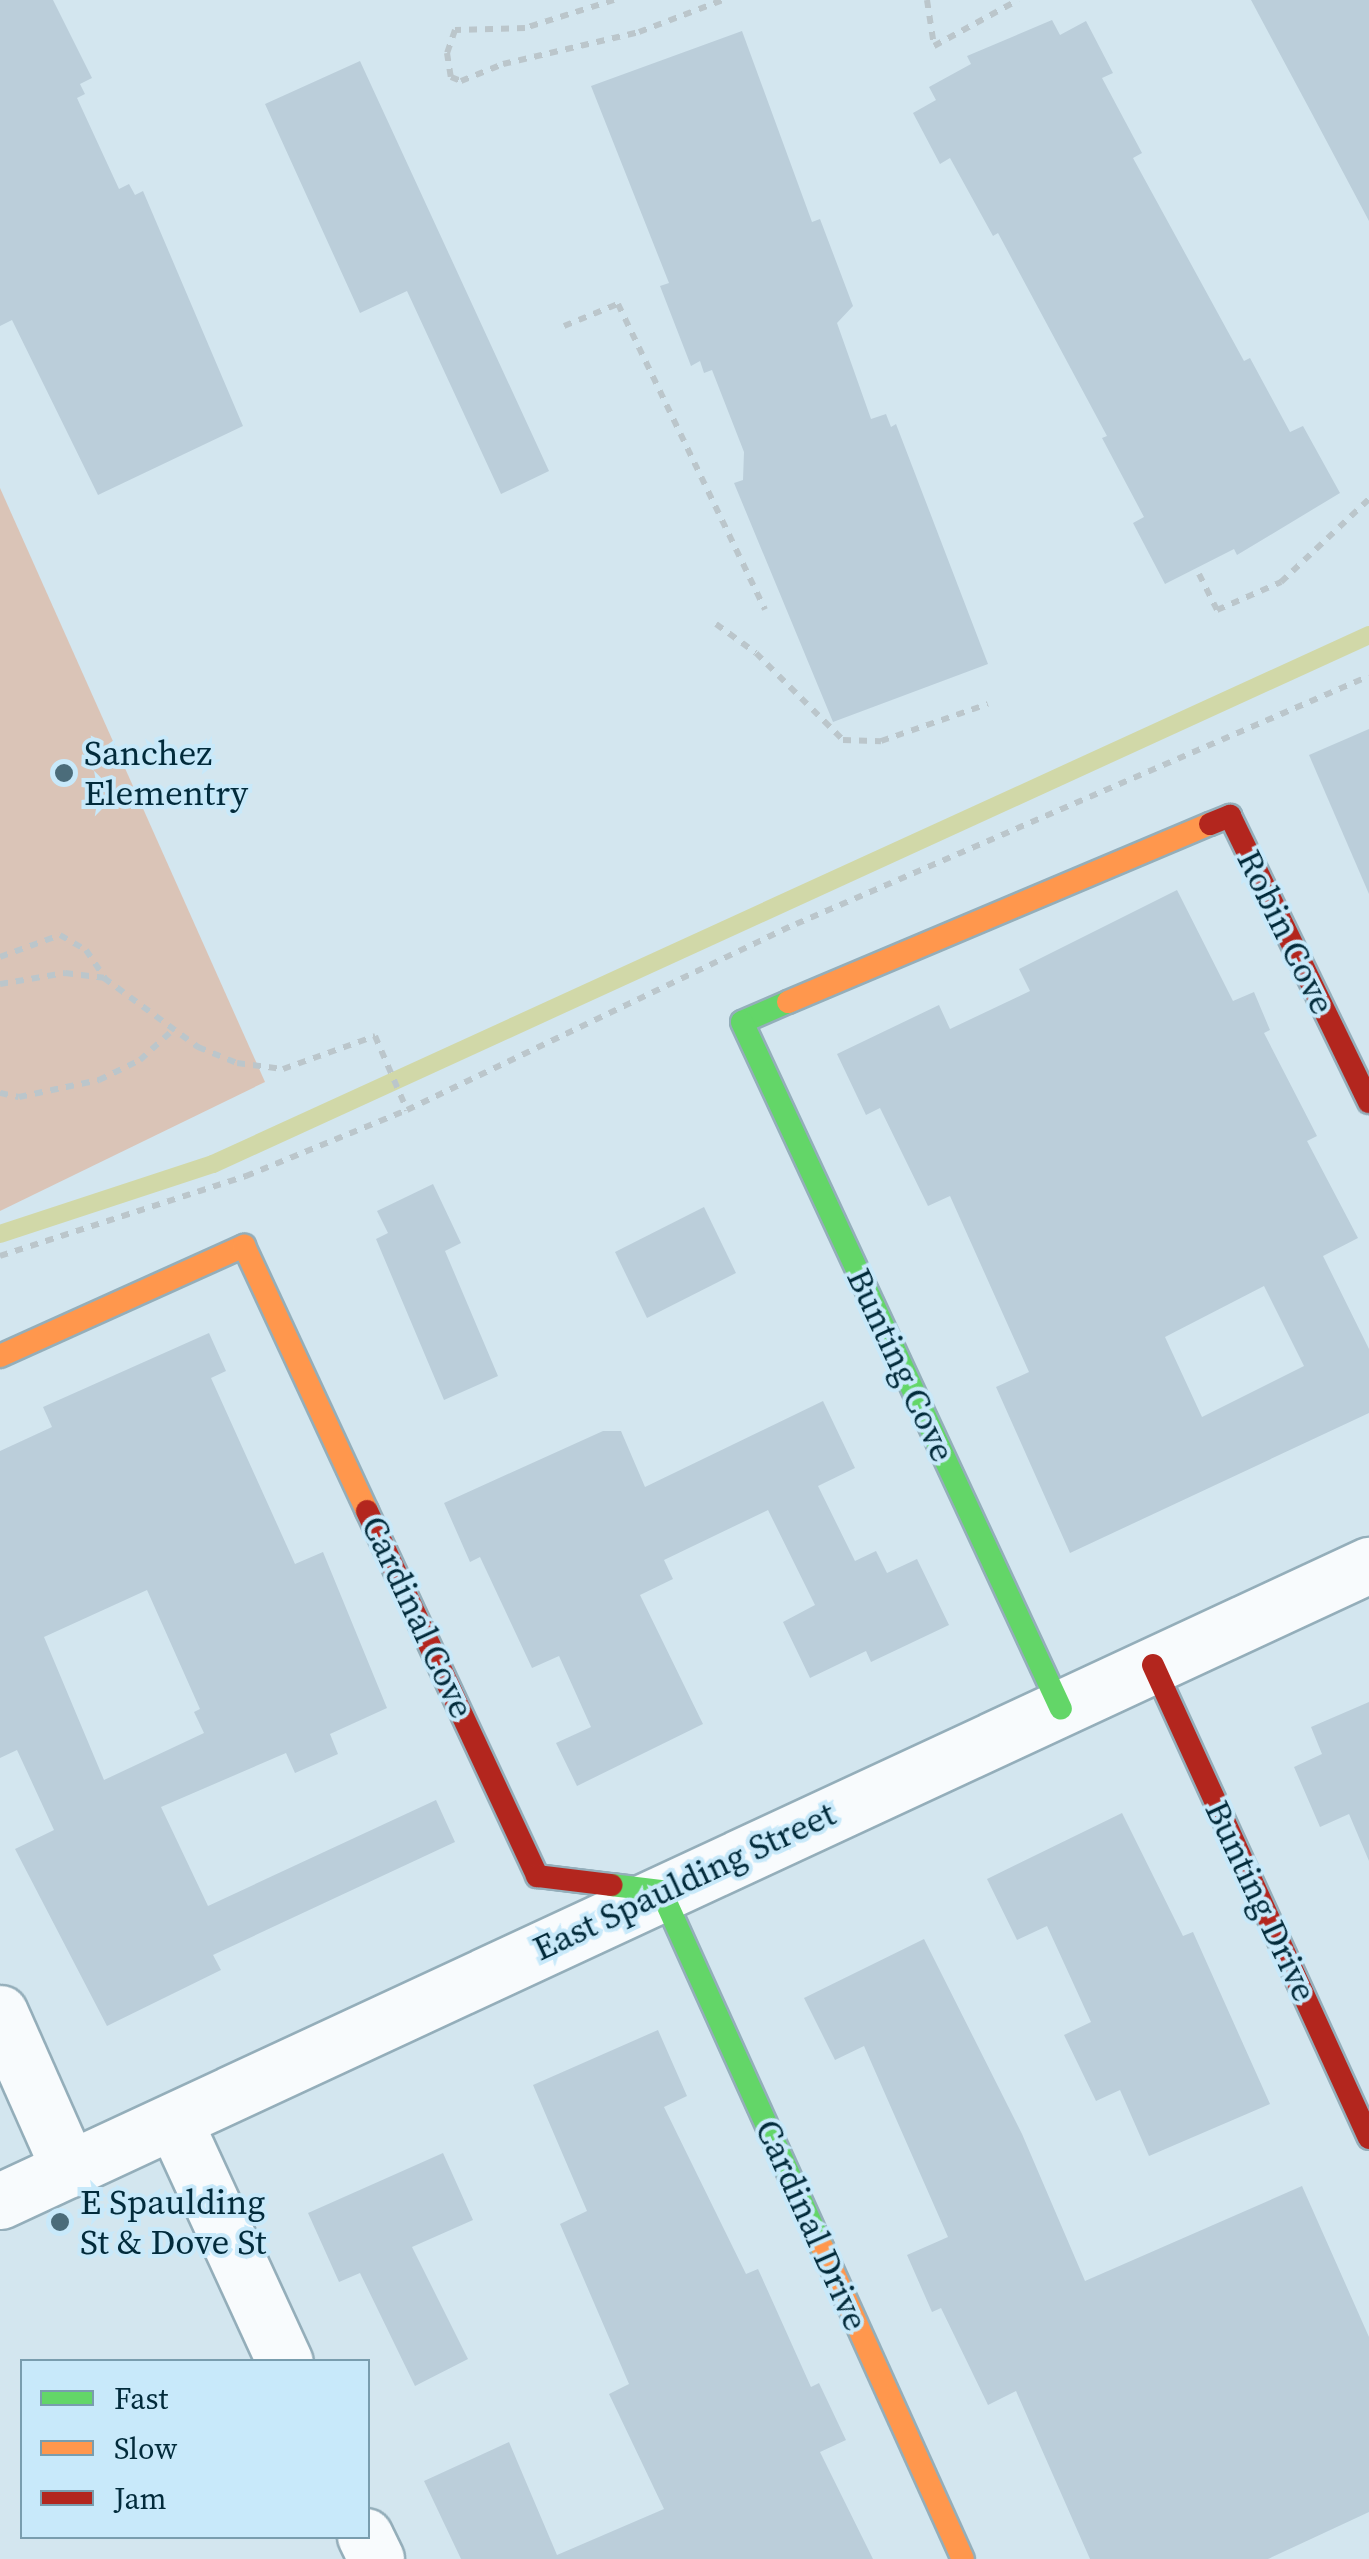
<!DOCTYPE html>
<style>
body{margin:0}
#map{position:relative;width:1369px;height:2559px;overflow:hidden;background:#d3e6ef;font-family:"Source Serif 4",serif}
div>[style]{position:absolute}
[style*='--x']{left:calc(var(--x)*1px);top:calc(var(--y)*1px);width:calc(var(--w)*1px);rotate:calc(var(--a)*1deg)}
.green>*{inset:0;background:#dac4b7}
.stream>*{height:18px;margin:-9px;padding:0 9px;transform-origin:9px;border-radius:9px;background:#d1d8a8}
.building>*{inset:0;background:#bbceda}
.path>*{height:6px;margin-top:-3px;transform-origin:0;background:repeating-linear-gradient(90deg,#bbc6cb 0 8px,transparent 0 16px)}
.roads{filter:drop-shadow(2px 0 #94aeba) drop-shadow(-2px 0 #94aeba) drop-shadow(0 2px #94aeba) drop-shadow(0 -2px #94aeba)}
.street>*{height:55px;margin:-27.5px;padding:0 27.5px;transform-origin:27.5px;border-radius:27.5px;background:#f8fbfd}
.fast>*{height:22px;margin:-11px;padding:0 11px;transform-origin:11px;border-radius:11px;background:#63d668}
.slow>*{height:22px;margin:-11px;padding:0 11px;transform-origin:11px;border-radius:11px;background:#ff974d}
.jam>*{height:22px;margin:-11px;padding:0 11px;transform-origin:11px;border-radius:11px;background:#b3261e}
.dots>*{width:28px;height:28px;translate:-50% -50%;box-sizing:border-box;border:5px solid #c8e9fa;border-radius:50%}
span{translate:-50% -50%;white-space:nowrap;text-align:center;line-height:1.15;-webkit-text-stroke:8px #c8e9fa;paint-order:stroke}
.poi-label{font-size:35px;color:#022b3b}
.left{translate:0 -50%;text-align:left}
.street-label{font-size:35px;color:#022b3b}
.legend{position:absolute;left:20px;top:2359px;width:350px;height:180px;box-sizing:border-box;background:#c8e9fa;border:2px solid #799dae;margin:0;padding:12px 18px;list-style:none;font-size:30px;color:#022b3b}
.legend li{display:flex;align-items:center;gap:20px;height:50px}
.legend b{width:50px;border:2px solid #799dae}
</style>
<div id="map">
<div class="green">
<i style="clip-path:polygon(0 488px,265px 1082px,0 1211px)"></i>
</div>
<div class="stream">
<i style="--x:0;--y:1234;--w:224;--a:-18.2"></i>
<i style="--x:213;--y:1164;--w:1271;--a:-24.59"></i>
</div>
<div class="building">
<i style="clip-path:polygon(0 0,53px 0,92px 78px,80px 84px,85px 94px,77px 98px,119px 189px,129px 184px,135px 195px,143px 191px,243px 426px,98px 495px,12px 320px,0 326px)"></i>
<i style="clip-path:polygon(1251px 0,1369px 0,1369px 221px,1310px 110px)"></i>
<i style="clip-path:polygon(1052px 20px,1060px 35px,1086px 21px,1113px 73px,1102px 78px,1142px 153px,1133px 158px,1244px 361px,1250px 358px,1290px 432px,1303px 426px,1340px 493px,1237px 555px,1234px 549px,1165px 584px,1133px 523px,1144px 517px,1102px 438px,1107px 436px,998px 233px,993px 236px,950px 158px,940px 164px,913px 113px,936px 100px,929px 87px,971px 64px,967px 56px)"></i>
<i style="clip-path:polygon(742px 31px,812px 222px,820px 219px,853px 306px,837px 323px,871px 419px,886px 414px,891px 427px,896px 424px,988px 664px,833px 722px,734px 483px,743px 480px,744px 452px,712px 370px,704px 373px,700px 361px,691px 366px,660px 286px,669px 283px,591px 86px)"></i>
<i style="clip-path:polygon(360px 61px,549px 471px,501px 494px,407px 291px,360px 313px,265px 104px)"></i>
<i style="clip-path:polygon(1369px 729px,1369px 894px,1309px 755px)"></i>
<i style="clip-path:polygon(evenodd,1177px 890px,1233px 1001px,1254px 992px,1270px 1030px,1264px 1033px,1317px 1136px,1307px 1141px,1358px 1238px,1323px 1256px,1369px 1349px,1369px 1413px,1070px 1553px,996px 1387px,1029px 1372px,950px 1196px,928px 1206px,880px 1108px,866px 1115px,837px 1054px,939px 1005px,950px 1029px,1030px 991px,1019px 969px,1177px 890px,1264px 1286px,1304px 1366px,1202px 1417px,1165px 1337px,1264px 1286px)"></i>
<i style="clip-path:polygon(433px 1184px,461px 1243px,445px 1251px,498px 1376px,444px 1400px,376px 1239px,388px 1233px,377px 1211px)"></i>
<i style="clip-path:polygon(704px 1207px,736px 1273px,647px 1318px,615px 1252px)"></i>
<i style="clip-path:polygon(evenodd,209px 1333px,226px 1371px,211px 1378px,295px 1564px,323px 1552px,387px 1708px,330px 1734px,338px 1754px,295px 1773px,286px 1753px,161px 1807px,208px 1906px,436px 1800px,455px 1842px,213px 1955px,221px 1970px,107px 2026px,15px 1849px,54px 1830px,17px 1750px,0 1758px,0 1451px,52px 1427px,43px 1407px,209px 1333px,147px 1590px,200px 1709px,194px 1712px,204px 1733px,104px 1780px,44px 1637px,147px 1590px)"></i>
<i style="clip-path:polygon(823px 1401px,855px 1468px,818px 1486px,855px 1561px,876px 1551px,887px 1573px,917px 1559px,949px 1625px,871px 1662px,866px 1651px,810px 1678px,783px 1622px,815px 1605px,768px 1510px,664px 1560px,673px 1579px,640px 1595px,703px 1724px,577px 1786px,556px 1743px,591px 1727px,559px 1656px,532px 1668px,480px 1557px,470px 1562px,444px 1503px,603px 1431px,621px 1431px,645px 1487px)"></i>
<i style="clip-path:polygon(1369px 1702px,1369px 1861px,1349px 1814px,1320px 1827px,1294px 1767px,1322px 1754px,1311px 1727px)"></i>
<i style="clip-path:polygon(1122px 1813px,1183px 1936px,1193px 1932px,1270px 2104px,1149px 2156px,1120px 2090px,1096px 2101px,1064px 2035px,1091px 2022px,1047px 1926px,1017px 1940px,987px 1879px)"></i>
<i style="clip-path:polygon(924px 1939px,1022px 2134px,1085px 2281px,1302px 2186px,1369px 2337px,1369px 2512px,1268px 2559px,1090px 2559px,1016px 2391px,988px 2405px,941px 2308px,932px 2312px,907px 2255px,948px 2237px,864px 2046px,835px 2060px,804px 1998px)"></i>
<i style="clip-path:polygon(658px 2030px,687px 2096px,664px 2107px,746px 2274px,758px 2269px,811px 2387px,819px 2383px,846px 2440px,820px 2452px,873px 2559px,461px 2559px,424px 2481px,509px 2442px,557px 2555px,664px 2509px,609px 2394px,629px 2384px,560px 2224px,587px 2211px,533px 2085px)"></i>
<i style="clip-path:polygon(443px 2153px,473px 2220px,412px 2247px,468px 2359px,415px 2386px,360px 2273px,339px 2282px,308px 2213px)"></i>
</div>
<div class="path">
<i style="--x:614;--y:0;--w:93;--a:162.5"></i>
<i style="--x:525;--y:28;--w:70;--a:178.4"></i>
<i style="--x:455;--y:30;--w:24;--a:109"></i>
<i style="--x:447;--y:53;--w:24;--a:81"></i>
<i style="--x:451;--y:77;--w:11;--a:22"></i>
<i style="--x:461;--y:81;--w:45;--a:-22"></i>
<i style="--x:503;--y:64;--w:140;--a:-13.2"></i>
<i style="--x:639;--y:32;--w:90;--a:-20.9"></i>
<i style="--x:927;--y:0;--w:47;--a:81.3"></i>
<i style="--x:934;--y:46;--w:96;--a:-28.7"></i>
<i style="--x:564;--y:326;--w:58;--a:-22.2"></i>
<i style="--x:618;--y:304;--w:339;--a:64.3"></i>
<i style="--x:1199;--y:574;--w:40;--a:63.4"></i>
<i style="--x:1217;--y:610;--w:70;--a:-23.6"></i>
<i style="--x:1281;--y:582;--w:121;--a:-43.3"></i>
<i style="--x:716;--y:624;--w:49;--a:35.9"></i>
<i style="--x:756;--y:653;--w:123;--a:45"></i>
<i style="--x:843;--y:740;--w:38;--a:2"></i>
<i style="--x:881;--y:741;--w:113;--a:-19.1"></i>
<i style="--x:0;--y:957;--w:64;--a:-20.1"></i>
<i style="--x:60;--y:935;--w:30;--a:30"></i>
<i style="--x:86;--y:950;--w:34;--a:56"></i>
<i style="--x:0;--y:984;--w:66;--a:-9.6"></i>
<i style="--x:65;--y:973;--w:39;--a:7"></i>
<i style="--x:104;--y:978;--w:117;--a:36.3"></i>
<i style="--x:198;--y:1047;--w:42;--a:22.3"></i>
<i style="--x:237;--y:1063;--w:46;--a:7.4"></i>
<i style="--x:283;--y:1069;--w:98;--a:-19.7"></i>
<i style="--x:375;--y:1036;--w:81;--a:66.6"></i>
<i style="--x:0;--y:1093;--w:19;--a:12"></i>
<i style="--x:19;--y:1097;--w:82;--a:-12"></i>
<i style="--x:99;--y:1080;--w:46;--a:-26"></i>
<i style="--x:140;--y:1060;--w:46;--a:-42.4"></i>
<i style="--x:0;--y:1256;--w:259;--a:-18"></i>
<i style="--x:246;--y:1176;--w:174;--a:-22.3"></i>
<i style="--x:407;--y:1110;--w:431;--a:-25.6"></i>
<i style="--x:796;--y:924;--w:624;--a:-23.4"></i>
</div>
<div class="roads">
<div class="street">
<i style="--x:0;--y:2013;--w:171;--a:66.1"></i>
<i style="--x:174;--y:2121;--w:265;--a:65.3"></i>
<i style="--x:0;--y:2201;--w:1510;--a:-24.92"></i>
<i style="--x:365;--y:2536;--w:25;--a:64"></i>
</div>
<div class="fast">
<i style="--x:788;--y:1002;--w:50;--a:156.5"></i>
<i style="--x:742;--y:1022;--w:757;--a:65.09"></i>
<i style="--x:611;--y:1885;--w:50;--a:6.8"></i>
<i style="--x:661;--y:1891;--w:391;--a:65.7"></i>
</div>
<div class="slow">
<i style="--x:788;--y:1002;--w:458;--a:-22.9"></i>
<i style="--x:0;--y:1356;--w:268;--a:-24.3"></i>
<i style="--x:244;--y:1246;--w:292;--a:65.1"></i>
<i style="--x:822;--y:2247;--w:342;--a:65.7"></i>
</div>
<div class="jam">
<i style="--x:1210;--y:824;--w:22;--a:-22"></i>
<i style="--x:1230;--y:816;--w:318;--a:64.1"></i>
<i style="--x:367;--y:1511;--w:403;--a:65"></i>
<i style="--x:537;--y:1876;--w:75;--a:6.9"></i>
<i style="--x:1153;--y:1665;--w:520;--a:65.46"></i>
</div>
</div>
<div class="dots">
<i style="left:64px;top:773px;background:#4b6c7a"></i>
<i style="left:60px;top:2222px;background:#4b6c7a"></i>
</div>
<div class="poi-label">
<span class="left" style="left:84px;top:773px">Sanchez<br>Elementry</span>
<span class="left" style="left:80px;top:2222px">E Spaulding<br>St &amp; Dove St</span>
</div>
<div class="street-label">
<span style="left:1286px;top:932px;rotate:64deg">Robin Cove</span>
<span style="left:901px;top:1365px;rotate:65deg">Bunting Cove</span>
<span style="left:418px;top:1617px;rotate:65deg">Cardinal Cove</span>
<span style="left:684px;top:1881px;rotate:-25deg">East Spaulding Street</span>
<span style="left:1261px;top:1901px;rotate:65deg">Bunting Drive</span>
<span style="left:812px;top:2225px;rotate:66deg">Cardinal Drive</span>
</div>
<ul class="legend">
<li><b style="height:12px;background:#63d668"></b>Fast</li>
<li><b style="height:12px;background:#ff974d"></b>Slow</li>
<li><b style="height:12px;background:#b3261e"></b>Jam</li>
</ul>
</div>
